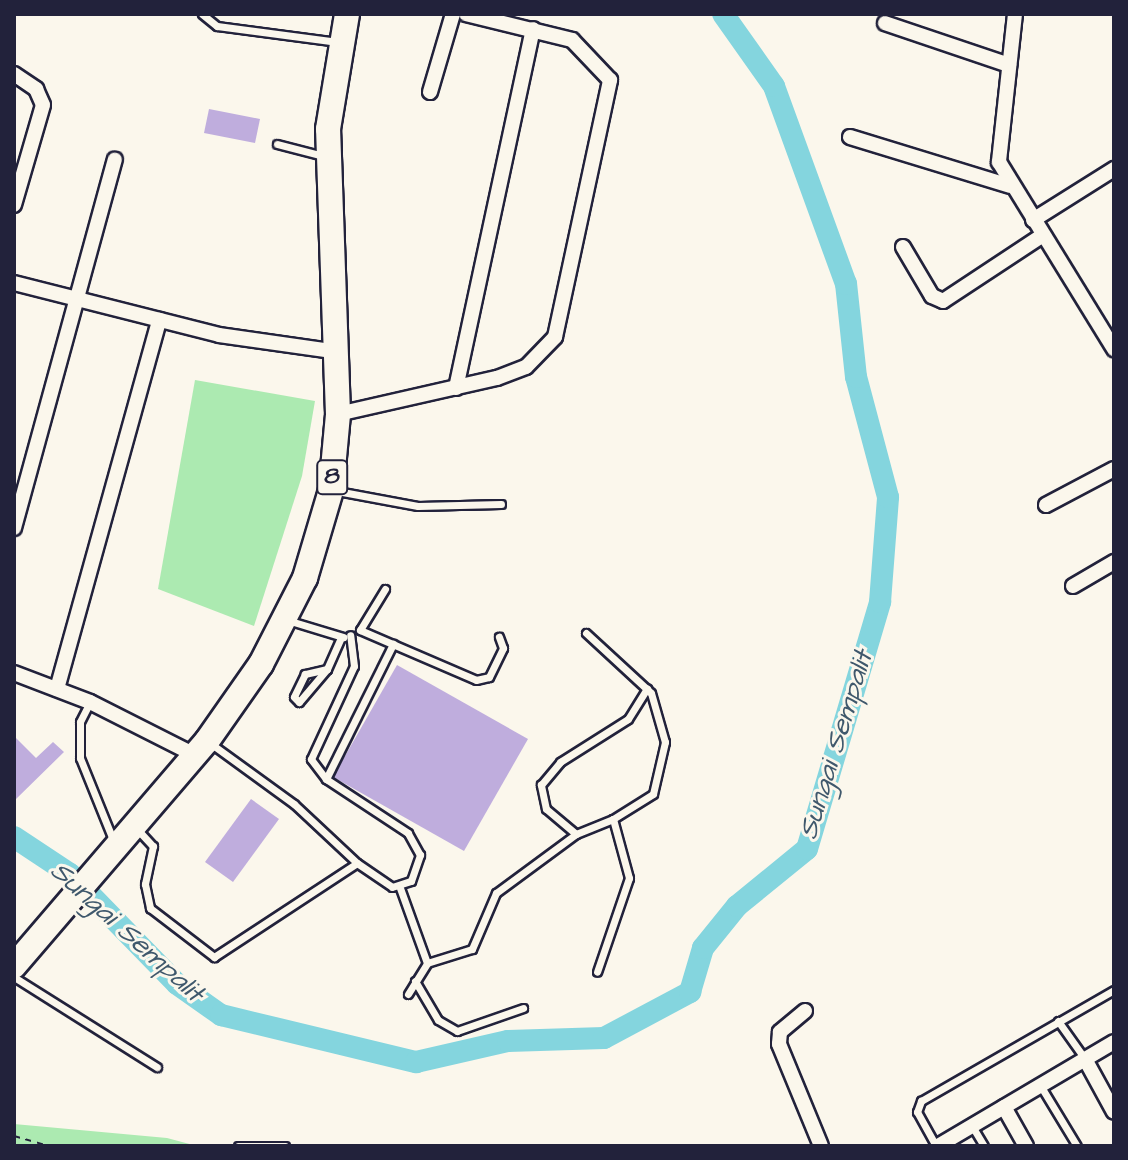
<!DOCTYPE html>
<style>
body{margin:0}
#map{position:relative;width:1128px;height:1160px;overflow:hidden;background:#fbf7ec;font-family:"Architects Daughter",sans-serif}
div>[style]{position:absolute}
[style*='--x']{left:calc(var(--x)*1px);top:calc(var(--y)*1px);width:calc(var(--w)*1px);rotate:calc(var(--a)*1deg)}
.green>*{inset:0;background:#aceab1}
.river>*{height:22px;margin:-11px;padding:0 11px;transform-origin:11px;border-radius:11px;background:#84d5de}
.building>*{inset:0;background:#bfaddd}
.path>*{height:2px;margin-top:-1px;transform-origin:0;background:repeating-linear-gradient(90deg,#22223b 0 6px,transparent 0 12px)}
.roads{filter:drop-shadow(2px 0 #22223b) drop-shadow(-2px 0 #22223b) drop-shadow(0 2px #22223b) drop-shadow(0 -2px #22223b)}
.service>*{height:7px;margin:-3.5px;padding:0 3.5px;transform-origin:3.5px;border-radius:3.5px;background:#fbf7ec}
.minor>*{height:14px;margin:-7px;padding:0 7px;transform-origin:7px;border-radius:7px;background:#fbf7ec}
.primary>*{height:24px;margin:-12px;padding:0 12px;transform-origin:12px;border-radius:12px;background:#fbf7ec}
span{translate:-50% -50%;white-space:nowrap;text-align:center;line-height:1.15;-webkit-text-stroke:6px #fbf7ec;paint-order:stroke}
.shield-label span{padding:2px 6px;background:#fbf7ec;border:2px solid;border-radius:6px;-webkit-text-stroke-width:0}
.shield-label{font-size:24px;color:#22223b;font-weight:700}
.water-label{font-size:28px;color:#3f586c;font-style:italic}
.frame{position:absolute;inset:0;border:16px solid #22223b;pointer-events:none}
</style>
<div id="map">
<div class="green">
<i style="clip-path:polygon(195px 380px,315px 401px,302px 476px,254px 626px,158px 589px)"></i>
<i style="clip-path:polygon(14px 1124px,167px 1138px,197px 1146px,14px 1146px)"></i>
</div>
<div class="river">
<i style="--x:14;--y:837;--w:67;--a:33.5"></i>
<i style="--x:70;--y:874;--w:153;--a:45.8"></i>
<i style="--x:177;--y:984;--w:54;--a:35.2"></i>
<i style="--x:221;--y:1015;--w:201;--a:13.6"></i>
<i style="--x:416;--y:1062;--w:94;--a:-12.9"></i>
<i style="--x:508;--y:1041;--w:96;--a:-1.8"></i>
<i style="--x:604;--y:1038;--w:98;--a:-28.1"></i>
<i style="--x:690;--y:992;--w:46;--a:-73.5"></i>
<i style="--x:703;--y:948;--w:54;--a:-51"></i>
<i style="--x:737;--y:906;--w:90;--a:-39.2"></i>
<i style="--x:807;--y:849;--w:258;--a:-73.5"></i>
<i style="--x:880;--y:602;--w:105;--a:-85.6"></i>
<i style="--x:888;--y:497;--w:124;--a:-104.9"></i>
<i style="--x:856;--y:377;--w:94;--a:-96.1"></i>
<i style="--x:846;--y:284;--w:211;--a:-110"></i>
<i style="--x:774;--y:86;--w:88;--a:-125.3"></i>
</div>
<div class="building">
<i style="clip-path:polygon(209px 109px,260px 119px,255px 143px,204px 133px)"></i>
<i style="clip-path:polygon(397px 665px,528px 739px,464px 851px,333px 777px)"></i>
<i style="clip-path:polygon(14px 736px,36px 758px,53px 742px,64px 752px,14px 801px)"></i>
<i style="clip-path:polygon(251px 799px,279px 819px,233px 882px,205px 862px)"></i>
</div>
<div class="path">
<i style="--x:14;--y:1136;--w:35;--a:16"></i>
</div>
<div class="roads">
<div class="service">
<i style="--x:202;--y:14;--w:19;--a:39"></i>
<i style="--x:217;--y:26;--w:122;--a:7.5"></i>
<i style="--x:277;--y:144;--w:48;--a:14.6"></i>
<i style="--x:337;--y:491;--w:82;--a:10.5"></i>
<i style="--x:418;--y:506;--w:83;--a:-1.4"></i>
<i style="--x:385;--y:589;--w:48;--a:121.4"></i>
<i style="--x:360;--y:630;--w:126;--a:23.3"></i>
<i style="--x:476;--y:680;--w:13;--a:-13"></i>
<i style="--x:489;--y:677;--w:32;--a:-64"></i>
<i style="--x:503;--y:648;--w:12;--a:-110"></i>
<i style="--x:287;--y:620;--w:59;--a:16.9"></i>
<i style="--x:586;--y:633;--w:88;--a:42.7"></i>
<i style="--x:651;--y:693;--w:51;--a:74.1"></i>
<i style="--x:665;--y:742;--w:53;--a:103"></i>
<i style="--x:653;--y:794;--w:47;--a:148"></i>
<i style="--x:613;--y:819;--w:61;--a:74.8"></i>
<i style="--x:629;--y:878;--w:99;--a:108.8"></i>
<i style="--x:327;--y:669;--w:23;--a:167"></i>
<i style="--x:305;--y:674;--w:25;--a:116"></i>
<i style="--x:294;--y:697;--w:7;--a:45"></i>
<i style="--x:299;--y:702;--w:43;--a:-49.7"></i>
<i style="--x:327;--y:669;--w:34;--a:-66"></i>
<i style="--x:90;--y:702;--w:22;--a:117"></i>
<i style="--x:80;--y:722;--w:36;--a:90"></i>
<i style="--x:80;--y:758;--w:91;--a:68"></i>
<i style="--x:210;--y:743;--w:104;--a:36"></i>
<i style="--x:294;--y:804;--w:86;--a:43.1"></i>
<i style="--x:326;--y:779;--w:25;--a:-127"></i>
<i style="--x:311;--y:759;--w:102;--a:-65.2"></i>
<i style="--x:354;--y:666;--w:31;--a:-97"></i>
<i style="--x:136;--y:828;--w:25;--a:47"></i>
<i style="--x:153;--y:846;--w:39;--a:102"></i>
<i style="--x:145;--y:884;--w:25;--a:78"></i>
<i style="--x:150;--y:908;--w:81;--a:37.4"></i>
<i style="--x:214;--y:957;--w:171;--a:-33.3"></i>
<i style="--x:357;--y:863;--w:42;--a:34.4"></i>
<i style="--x:392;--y:887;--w:20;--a:-18"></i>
<i style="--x:411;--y:881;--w:28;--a:-71"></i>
<i style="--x:420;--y:855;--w:25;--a:-119"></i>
<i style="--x:408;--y:833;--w:98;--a:-146.6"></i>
<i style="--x:326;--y:779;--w:151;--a:-63.6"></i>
<i style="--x:576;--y:834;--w:39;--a:-140"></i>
<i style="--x:546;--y:809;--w:25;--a:-102"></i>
<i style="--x:541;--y:785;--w:30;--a:-50"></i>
<i style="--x:560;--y:762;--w:80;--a:-32.3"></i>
<i style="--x:628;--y:719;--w:36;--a:-58"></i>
<i style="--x:400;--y:888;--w:80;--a:70.2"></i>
<i style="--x:14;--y:977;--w:169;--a:32.2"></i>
<i style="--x:415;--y:981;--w:45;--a:59.5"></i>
<i style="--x:438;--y:1020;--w:22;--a:30"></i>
<i style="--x:457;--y:1031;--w:70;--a:-19.2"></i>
<i style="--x:408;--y:994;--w:36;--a:-58"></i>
<i style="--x:427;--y:963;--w:47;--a:-17.3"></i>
<i style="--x:472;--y:949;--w:61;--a:-66.8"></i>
<i style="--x:496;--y:893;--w:99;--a:-36.4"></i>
<i style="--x:576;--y:834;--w:40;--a:-22"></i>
<i style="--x:1058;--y:1021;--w:47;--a:54.6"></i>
<i style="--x:1040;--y:1085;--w:71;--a:58.8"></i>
<i style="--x:972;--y:1126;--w:23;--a:59"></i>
<i style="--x:238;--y:1146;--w:47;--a:0"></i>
<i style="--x:936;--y:1146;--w:39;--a:-119"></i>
<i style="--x:917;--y:1112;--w:12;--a:-70"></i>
<i style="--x:921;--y:1101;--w:223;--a:-29.9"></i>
</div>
<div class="minor">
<i style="--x:1015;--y:14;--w:149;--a:96.2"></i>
<i style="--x:999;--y:162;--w:220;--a:58.4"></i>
<i style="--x:885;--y:23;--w:131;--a:18.7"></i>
<i style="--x:14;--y:74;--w:27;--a:34"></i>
<i style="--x:36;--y:89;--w:17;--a:66"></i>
<i style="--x:43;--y:105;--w:104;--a:106.2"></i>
<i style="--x:430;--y:92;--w:81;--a:-73.6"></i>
<i style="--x:850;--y:137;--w:167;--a:17"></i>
<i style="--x:1033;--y:220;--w:96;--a:-32.2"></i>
<i style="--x:903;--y:247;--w:57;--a:59.4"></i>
<i style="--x:932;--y:296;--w:12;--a:24"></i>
<i style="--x:943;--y:301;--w:120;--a:-33.4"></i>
<i style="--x:14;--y:283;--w:211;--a:14.2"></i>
<i style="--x:219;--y:335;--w:120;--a:8.1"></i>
<i style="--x:456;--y:388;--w:367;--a:-77.9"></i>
<i style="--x:338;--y:414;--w:163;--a:-12.8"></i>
<i style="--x:497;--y:378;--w:31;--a:-21"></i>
<i style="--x:526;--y:367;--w:42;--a:-46"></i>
<i style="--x:555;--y:337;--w:263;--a:-77.9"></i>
<i style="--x:610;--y:80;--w:55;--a:-133.5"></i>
<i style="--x:572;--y:40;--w:109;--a:-166.2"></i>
<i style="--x:1046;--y:505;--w:77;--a:-27.9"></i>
<i style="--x:14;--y:528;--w:382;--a:-74.7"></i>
<i style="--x:1073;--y:586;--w:48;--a:-30.3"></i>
<i style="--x:14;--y:673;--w:81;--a:20.9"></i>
<i style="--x:90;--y:702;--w:118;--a:26.8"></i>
<i style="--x:57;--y:689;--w:383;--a:-74.5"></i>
<i style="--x:805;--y:1011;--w:33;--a:140"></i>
<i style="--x:780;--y:1032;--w:12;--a:95"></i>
<i style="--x:779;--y:1044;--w:110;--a:67.6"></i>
<i style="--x:1085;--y:1059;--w:60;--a:61.3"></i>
<i style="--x:1004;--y:1107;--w:45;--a:60.6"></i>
<i style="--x:938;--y:1146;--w:204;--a:-30.6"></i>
</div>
<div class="primary">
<i style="--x:14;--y:966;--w:296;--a:-49.4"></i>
<i style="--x:207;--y:741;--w:94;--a:-55"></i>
<i style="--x:261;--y:664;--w:97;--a:-62.9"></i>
<i style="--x:305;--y:578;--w:92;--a:-73.5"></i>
<i style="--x:331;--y:490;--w:76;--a:-84.7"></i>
<i style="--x:338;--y:414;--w:285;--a:-92"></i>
<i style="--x:328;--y:129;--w:117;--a:-80.6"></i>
</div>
</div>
<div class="shield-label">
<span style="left:332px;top:477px">8</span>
</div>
<div class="water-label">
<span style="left:836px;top:745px;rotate:-73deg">Sungai Sempalit</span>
<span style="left:127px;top:932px;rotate:42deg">Sungai Sempalit</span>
</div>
<div class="frame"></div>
</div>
